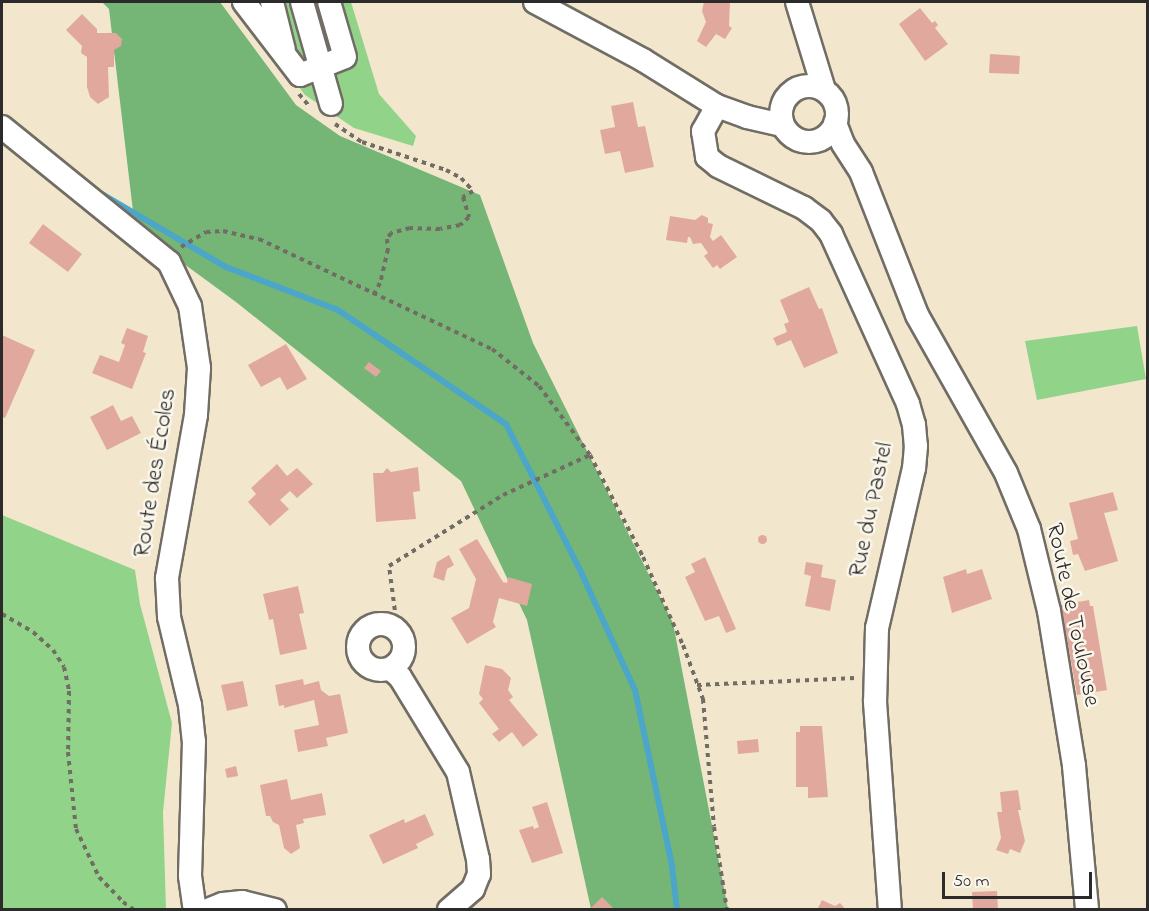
<!DOCTYPE html>
<meta charset="utf-8">
<style>
body{margin:0}
#map{position:relative;width:1149px;height:911px;overflow:hidden;background:#f2e7cd;font-family:"Indie Flower",sans-serif}
div>[style]{position:absolute}
[style*='--x']{left:calc(var(--x)*1px);top:calc(var(--y)*1px);width:calc(var(--w)*1px);rotate:calc(var(--a)*1deg)}
.green>*{inset:0;background:#92d38a}
.forest>*{inset:0;background:#75b576}
.stream>*{height:6px;margin:-3px;padding:0 3px;transform-origin:3px;border-radius:3px;background:#4ba6c9}
.building>*{inset:0;background:#e1a99e}
.round{border-radius:50%}
.path>*{height:4px;margin-top:-2px;transform-origin:0;background:repeating-linear-gradient(90deg,#716d64 0 4.5px,transparent 0 9px)}
.roads{filter:drop-shadow(2px 0 #716d64) drop-shadow(-2px 0 #716d64) drop-shadow(0 2px #716d64) drop-shadow(0 -2px #716d64)}
.minor>*{height:22px;margin:-11px;padding:0 11px;transform-origin:11px;border-radius:11px;background:#fff}
.minor>.ring{margin:-11px;padding:0;box-sizing:content-box;background:none;border:22px solid #fff;border-radius:50%}
span{translate:-50% -50%;white-space:nowrap;text-align:center;line-height:1.15;-webkit-text-stroke:5px #fbf7ec;paint-order:stroke}
.street-label{font-size:24px;color:#2b2b2b}
.frame{position:absolute;inset:0;border:3px solid #2b2b2b;pointer-events:none}
.scale{position:absolute;left:942px;top:872px;width:150px;height:27px;box-sizing:border-box;border:3px solid #2b2b2b;border-top:0;padding-left:8px;font-size:18px;line-height:21px;white-space:nowrap;color:#2b2b2b;-webkit-text-stroke:4px #fbf7ec;paint-order:stroke}
</style>
<div id="map">
<div class="green">
<i style="clip-path:polygon(234px 2px,351px 2px,379px 94px,416px 136px,413px 146px,354px 128px,305px 95px)"></i>
<i style="clip-path:polygon(1137px 326px,1146px 379px,1037px 400px,1025px 341px)"></i>
<i style="clip-path:polygon(2px 515px,135px 570px,140px 604px,172px 723px,163px 812px,166px 909px,2px 909px)"></i>
</div>
<div class="forest">
<i style="clip-path:polygon(102px 2px,220px 2px,296px 105px,340px 136px,480px 195px,533px 343px,673px 623px,728px 909px,591px 909px,527px 620px,461px 481px,236px 302px,135px 228px,109px 9px)"></i>
</div>
<div class="stream">
<i style="--x:102;--y:194;--w:144;--a:30.5"></i>
<i style="--x:226;--y:267;--w:120;--a:21"></i>
<i style="--x:338;--y:310;--w:203;--a:34.2"></i>
<i style="--x:506;--y:424;--w:164;--a:63.1"></i>
<i style="--x:580;--y:570;--w:132;--a:65.4"></i>
<i style="--x:635;--y:690;--w:180;--a:78.1"></i>
<i style="--x:672;--y:866;--w:44;--a:83.5"></i>
</div>
<div class="building">
<i style="clip-path:polygon(704px 2px,730px 2px,729px 26px,732px 28px,725px 39px,716px 34px,706px 47px,697px 41px,706px 22px,702px 11px)"></i>
<i style="clip-path:polygon(920px 8px,932px 23px,935px 21px,938px 25px,935px 28px,948px 44px,925px 61px,899px 24px)"></i>
<i style="clip-path:polygon(82px 14px,97px 29px,97px 33px,116px 33px,122px 39px,121px 46px,114px 50px,114px 67px,108px 67px,109px 97px,98px 104px,90px 97px,87px 87px,87px 57px,81px 53px,82px 46px,66px 30px)"></i>
<i style="clip-path:polygon(990px 54px,1020px 56px,1019px 74px,989px 73px)"></i>
<i style="clip-path:polygon(633px 102px,638px 127px,645px 126px,654px 167px,625px 173px,620px 151px,605px 154px,600px 130px,615px 127px,611px 106px)"></i>
<i style="clip-path:polygon(702px 215px,708px 218px,708px 223px,713px 224px,710px 237px,713px 241px,721px 235px,737px 257px,720px 269px,717px 265px,713px 268px,704px 256px,708px 253px,701px 243px,693px 244px,690px 237px,688px 237px,687px 243px,666px 240px,670px 216px,695px 220px)"></i>
<i style="clip-path:polygon(43px 224px,82px 254px,68px 272px,29px 243px)"></i>
<i style="clip-path:polygon(809px 287px,819px 309px,822px 308px,838px 353px,804px 368px,791px 340px,777px 346px,773px 338px,787px 332px,784px 324px,789px 322px,780px 300px)"></i>
<i style="clip-path:polygon(127px 328px,148px 336px,143px 352px,146px 353px,132px 389px,92px 373px,100px 355px,119px 362px,125px 345px,121px 343px)"></i>
<i style="clip-path:polygon(2px 335px,35px 350px,5px 418px,2px 417px)"></i>
<i style="clip-path:polygon(286px 344px,307px 379px,287px 390px,280px 377px,261px 387px,248px 365px)"></i>
<i style="clip-path:polygon(369px 362px,381px 371px,376px 377px,364px 368px)"></i>
<i style="clip-path:polygon(113px 405px,121px 421px,132px 416px,141px 433px,107px 450px,90px 417px)"></i>
<i style="clip-path:polygon(277px 464px,287px 476px,297px 468px,313px 484px,297px 498px,290px 491px,280px 500px,289px 509px,270px 526px,248px 502px,256px 494px,251px 488px)"></i>
<i style="clip-path:polygon(418px 467px,420px 491px,413px 492px,416px 519px,376px 522px,373px 473px,383px 473px,387px 468px,391px 472px)"></i>
<i style="clip-path:polygon(1113px 492px,1118px 510px,1104px 513px,1118px 561px,1085px 571px,1078px 554px,1073px 555px,1070px 541px,1078px 539px,1069px 503px)"></i>
<i class="round" style="left:757.5px;top:534.5px;width:9px;height:9px"></i>
<i style="clip-path:polygon(477px 539px,503px 582px,507px 583px,508px 577px,532px 584px,527px 606px,499px 598px,493px 622px,496px 627px,467px 644px,451px 618px,469px 608px,476px 579px,459px 549px)"></i>
<i style="clip-path:polygon(449px 555px,454px 565px,447px 569px,444px 581px,433px 577px,437px 562px)"></i>
<i style="clip-path:polygon(705px 557px,736px 629px,726px 633px,719px 616px,705px 621px,685px 577px,695px 572px,691px 564px)"></i>
<i style="clip-path:polygon(806px 562px,823px 565px,821px 577px,836px 580px,830px 611px,805px 606px,811px 576px,804px 574px)"></i>
<i style="clip-path:polygon(966px 569px,967px 574px,982px 569px,992px 599px,952px 613px,943px 577px)"></i>
<i style="clip-path:polygon(298px 586px,304px 613px,299px 614px,307px 649px,280px 655px,273px 619px,269px 620px,263px 594px)"></i>
<i style="clip-path:polygon(1089px 600px,1090px 606px,1093px 606px,1107px 690px,1077px 695px,1061px 605px)"></i>
<i style="clip-path:polygon(485px 665px,502px 669px,511px 678px,508px 690px,513px 697px,509px 700px,538px 735px,523px 747px,512px 732px,499px 742px,492px 734px,499px 729px,479px 703px,483px 699px,479px 694px)"></i>
<i style="clip-path:polygon(303px 679px,304px 685px,319px 681px,321px 690px,329px 696px,340px 694px,348px 733px,326px 738px,328px 746px,298px 752px,294px 730px,319px 725px,314px 700px,284px 708px,284px 705px,279px 706px,275px 685px)"></i>
<i style="clip-path:polygon(243px 681px,248px 706px,227px 711px,221px 685px)"></i>
<i style="clip-path:polygon(800px 726px,822px 726px,828px 797px,808px 798px,808px 787px,796px 787px,796px 732px,800px 732px)"></i>
<i style="clip-path:polygon(758px 739px,759px 752px,738px 754px,737px 741px)"></i>
<i style="clip-path:polygon(236px 766px,238px 776px,227px 778px,225px 769px)"></i>
<i style="clip-path:polygon(287px 779px,291px 800px,322px 793px,326px 815px,303px 819px,304px 823px,296px 825px,300px 848px,291px 854px,284px 848px,279px 825px,273px 822px,270px 816px,266px 816px,260px 785px)"></i>
<i style="clip-path:polygon(1018px 790px,1021px 810px,1018px 810px,1025px 841px,1020px 853px,1010px 849px,1008px 854px,996px 850px,1001px 838px,997px 812px,1002px 812px,1000px 792px)"></i>
<i style="clip-path:polygon(547px 802px,563px 853px,532px 863px,519px 830px,533px 826px,534px 829px,539px 827px,532px 807px)"></i>
<i style="clip-path:polygon(425px 814px,434px 835px,416px 844px,418px 848px,383px 864px,369px 835px,404px 819px,405px 823px)"></i>
<i style="clip-path:polygon(997px 891px,998px 910px,973px 910px,972px 892px)"></i>
<i style="clip-path:polygon(602px 897px,615px 910px,589px 910px)"></i>
<i style="clip-path:polygon(822px 900px,835px 906px,840px 903px,846px 910px,817px 910px)"></i>
</div>
<div class="path">
<i style="--x:299;--y:94;--w:16;--a:50"></i>
<i style="--x:335;--y:124;--w:32;--a:34"></i>
<i style="--x:362;--y:142;--w:89;--a:18.4"></i>
<i style="--x:446;--y:170;--w:17;--a:28"></i>
<i style="--x:461;--y:178;--w:18;--a:47"></i>
<i style="--x:473;--y:191;--w:12;--a:149"></i>
<i style="--x:463;--y:197;--w:21;--a:73"></i>
<i style="--x:469;--y:217;--w:12;--a:138"></i>
<i style="--x:460;--y:225;--w:20;--a:169"></i>
<i style="--x:440;--y:229;--w:30;--a:-178"></i>
<i style="--x:410;--y:228;--w:20;--a:165"></i>
<i style="--x:391;--y:233;--w:7;--a:124"></i>
<i style="--x:387;--y:239;--w:10;--a:84"></i>
<i style="--x:388;--y:249;--w:35;--a:103"></i>
<i style="--x:380;--y:283;--w:13;--a:119"></i>
<i style="--x:181;--y:247;--w:29;--a:-31"></i>
<i style="--x:206;--y:232;--w:17;--a:-3"></i>
<i style="--x:223;--y:231;--w:37;--a:13"></i>
<i style="--x:259;--y:239;--w:258;--a:25.3"></i>
<i style="--x:492;--y:349;--w:60;--a:38.2"></i>
<i style="--x:539;--y:386;--w:86;--a:53.5"></i>
<i style="--x:590;--y:455;--w:115;--a:62.5"></i>
<i style="--x:643;--y:557;--w:97;--a:65.6"></i>
<i style="--x:683;--y:645;--w:58;--a:69.7"></i>
<i style="--x:703;--y:699;--w:128;--a:85.1"></i>
<i style="--x:714;--y:827;--w:84;--a:81.1"></i>
<i style="--x:2;--y:614;--w:36;--a:30"></i>
<i style="--x:33;--y:632;--w:27;--a:42"></i>
<i style="--x:53;--y:650;--w:20;--a:57"></i>
<i style="--x:64;--y:667;--w:25;--a:78"></i>
<i style="--x:69;--y:691;--w:61;--a:90.9"></i>
<i style="--x:68;--y:752;--w:77;--a:84.1"></i>
<i style="--x:76;--y:829;--w:53;--a:64.4"></i>
<i style="--x:99;--y:877;--w:35;--a:46"></i>
<i style="--x:123;--y:902;--w:14;--a:36"></i>
<i style="--x:392;--y:627;--w:9;--a:-63"></i>
<i style="--x:396;--y:619;--w:53;--a:-97.5"></i>
<i style="--x:389;--y:566;--w:134;--a:-31.9"></i>
<i style="--x:503;--y:495;--w:96;--a:-24.7"></i>
<i style="--x:697;--y:685;--w:158;--a:-2.5"></i>
</div>
<div class="roads">
<div class="minor">
<i style="--x:244;--y:2;--w:92;--a:52.5"></i>
<i style="--x:300;--y:75;--w:48;--a:-21.8"></i>
<i style="--x:345;--y:57;--w:57;--a:-106.2"></i>
<i style="--x:272;--y:2;--w:49;--a:76"></i>
<i style="--x:302;--y:2;--w:106;--a:74.1"></i>
<i style="--x:535;--y:2;--w:123;--a:28.2"></i>
<i style="--x:643;--y:60;--w:87;--a:31.9"></i>
<i style="--x:717;--y:106;--w:32;--a:20"></i>
<i style="--x:747;--y:117;--w:37;--a:13"></i>
<i style="--x:797;--y:2;--w:92;--a:72.9"></i>
<i class="ring" style="left:781px;top:86px;width:34px;height:34px"></i>
<i style="--x:717;--y:106;--w:29;--a:119"></i>
<i style="--x:703;--y:131;--w:26;--a:81"></i>
<i style="--x:707;--y:157;--w:14;--a:39"></i>
<i style="--x:718;--y:166;--w:96;--a:26"></i>
<i style="--x:804;--y:208;--w:21;--a:37"></i>
<i style="--x:821;--y:221;--w:16;--a:52"></i>
<i style="--x:831;--y:234;--w:187;--a:65.6"></i>
<i style="--x:908;--y:404;--w:22;--a:74"></i>
<i style="--x:914;--y:425;--w:21;--a:85"></i>
<i style="--x:916;--y:446;--w:22;--a:95"></i>
<i style="--x:914;--y:468;--w:164;--a:103"></i>
<i style="--x:877;--y:628;--w:74;--a:91.5"></i>
<i style="--x:875;--y:702;--w:209;--a:85.9"></i>
<i style="--x:835;--y:123;--w:22;--a:69"></i>
<i style="--x:843;--y:144;--w:33;--a:57"></i>
<i style="--x:861;--y:172;--w:154;--a:68.6"></i>
<i style="--x:917;--y:315;--w:181;--a:60.6"></i>
<i style="--x:1006;--y:473;--w:61;--a:67.7"></i>
<i style="--x:1029;--y:529;--w:84;--a:76.3"></i>
<i style="--x:1049;--y:611;--w:157;--a:80.8"></i>
<i style="--x:1074;--y:766;--w:145;--a:84.8"></i>
<i style="--x:2;--y:127;--w:215;--a:39"></i>
<i style="--x:169;--y:262;--w:49;--a:64.5"></i>
<i style="--x:190;--y:306;--w:63;--a:81.7"></i>
<i style="--x:199;--y:368;--w:47;--a:93.7"></i>
<i style="--x:196;--y:415;--w:166;--a:100.1"></i>
<i style="--x:167;--y:578;--w:39;--a:87"></i>
<i style="--x:169;--y:617;--w:90;--a:76.6"></i>
<i style="--x:190;--y:705;--w:36;--a:84"></i>
<i style="--x:194;--y:741;--w:135;--a:91.7"></i>
<i style="--x:190;--y:876;--w:34;--a:82"></i>
<i class="ring" style="left:358px;top:624px;width:24px;height:24px"></i>
<i style="--x:391;--y:669;--w:12;--a:42"></i>
<i style="--x:400;--y:677;--w:111;--a:58.6"></i>
<i style="--x:458;--y:772;--w:89;--a:77.1"></i>
<i style="--x:478;--y:859;--w:15;--a:86"></i>
<i style="--x:479;--y:874;--w:16;--a:112"></i>
<i style="--x:473;--y:889;--w:32;--a:139"></i>
<i style="--x:208;--y:910;--w:16;--a:-22"></i>
<i style="--x:223;--y:904;--w:19;--a:-6"></i>
<i style="--x:242;--y:902;--w:34;--a:14"></i>
</div>
</div>
<div class="street-label">
<span style="left:156px;top:473px;rotate:-81deg">Route des Écoles</span>
<span style="left:872px;top:510px;rotate:-78deg">Rue du Pastel</span>
<span style="left:1072px;top:615px;rotate:78deg">Route de Toulouse</span>
</div>
<div class="frame"></div>
<div class="scale">50 m</div>
</div>
